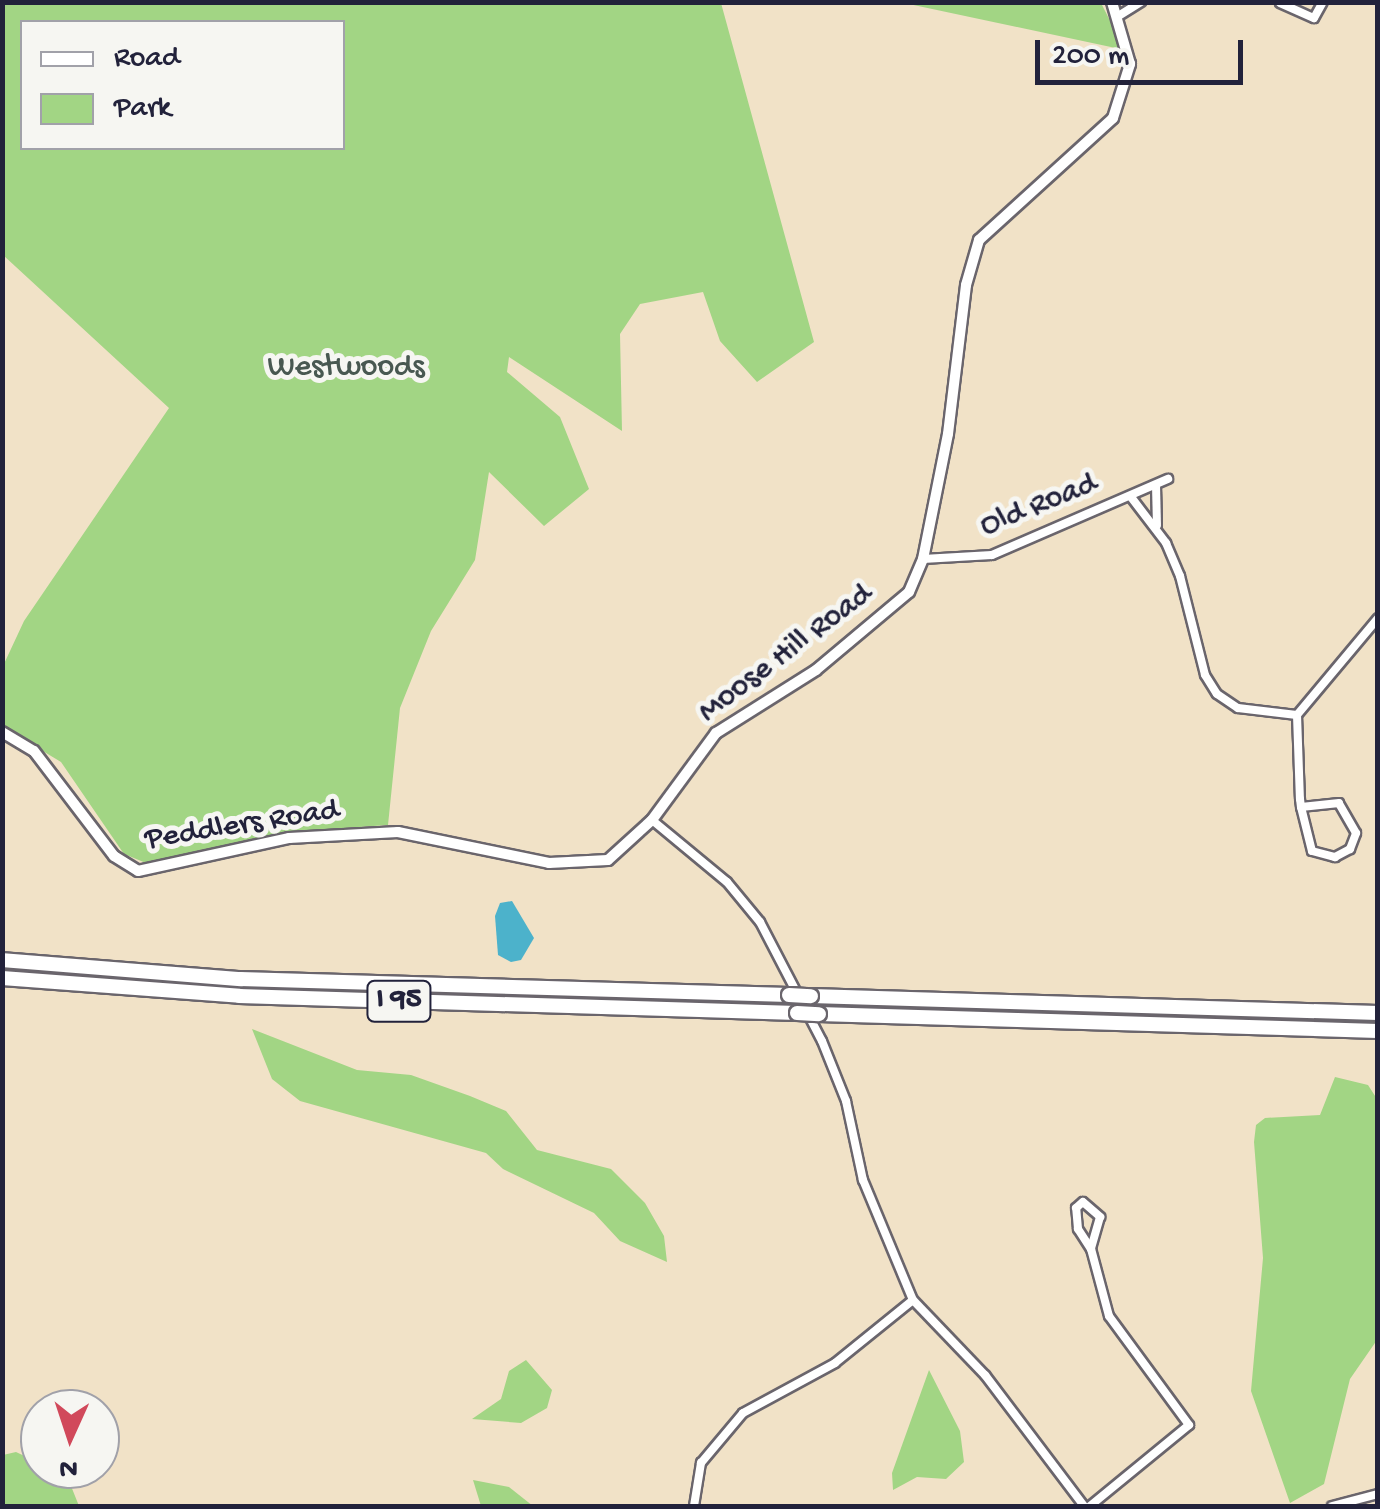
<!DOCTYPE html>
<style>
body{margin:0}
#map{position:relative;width:1380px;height:1509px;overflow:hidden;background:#f1e2c7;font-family:"Gochi Hand",sans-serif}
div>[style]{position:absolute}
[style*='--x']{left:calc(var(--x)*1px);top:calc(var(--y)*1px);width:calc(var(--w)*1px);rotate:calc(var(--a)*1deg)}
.green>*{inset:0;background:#a2d584}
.water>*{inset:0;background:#4cb2cb}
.roads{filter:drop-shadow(2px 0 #6a656c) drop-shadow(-2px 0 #6a656c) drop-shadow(0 2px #6a656c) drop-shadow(0 -2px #6a656c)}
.minor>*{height:8px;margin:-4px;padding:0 4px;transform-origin:4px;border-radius:4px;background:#fff}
.tertiary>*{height:10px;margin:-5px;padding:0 5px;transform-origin:5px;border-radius:5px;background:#fff}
.motorway>*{height:14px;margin:-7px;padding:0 7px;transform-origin:7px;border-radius:7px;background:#fff}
.bridges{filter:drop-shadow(2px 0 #6a656c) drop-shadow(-2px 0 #6a656c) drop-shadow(0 2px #6a656c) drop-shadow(0 -2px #6a656c)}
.motorway-bridge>*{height:14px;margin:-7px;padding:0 7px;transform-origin:7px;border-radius:7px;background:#fff}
span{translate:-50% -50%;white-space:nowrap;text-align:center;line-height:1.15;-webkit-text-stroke:10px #f6f6f2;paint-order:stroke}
.shield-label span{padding:2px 8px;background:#f6f6f2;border:2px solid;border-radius:8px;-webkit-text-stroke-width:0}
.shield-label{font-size:30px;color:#22223b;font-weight:700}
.park-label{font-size:32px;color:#485851}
.street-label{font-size:32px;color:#22223b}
.frame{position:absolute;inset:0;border:5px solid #22223b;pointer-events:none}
.legend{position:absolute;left:20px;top:20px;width:325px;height:130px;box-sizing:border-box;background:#f6f6f2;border:2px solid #a1a1a9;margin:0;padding:12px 18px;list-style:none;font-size:30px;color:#22223b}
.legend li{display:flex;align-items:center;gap:20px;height:50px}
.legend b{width:50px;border:2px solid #a1a1a9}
.north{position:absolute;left:20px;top:1389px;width:100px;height:100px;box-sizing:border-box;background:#f6f6f2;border:2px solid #a1a1a9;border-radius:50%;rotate:183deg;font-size:28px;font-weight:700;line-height:40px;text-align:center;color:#22223b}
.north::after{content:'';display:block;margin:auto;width:35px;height:45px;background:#d1495b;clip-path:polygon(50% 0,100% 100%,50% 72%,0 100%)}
.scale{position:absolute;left:1035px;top:40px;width:208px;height:45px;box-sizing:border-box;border:5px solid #22223b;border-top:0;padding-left:12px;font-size:30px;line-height:35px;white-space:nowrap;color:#22223b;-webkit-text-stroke:8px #f6f6f2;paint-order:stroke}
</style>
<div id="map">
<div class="green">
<i style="clip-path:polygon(evenodd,2px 3px,721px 3px,814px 342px,757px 382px,720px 341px,703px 292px,640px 304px,620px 334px,622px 431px,509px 357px,507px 372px,560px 417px,589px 489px,544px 526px,489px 472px,475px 560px,431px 631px,400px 708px,388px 825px,302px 831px,146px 863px,124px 854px,61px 762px,3px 727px,3px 666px,24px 621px,169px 408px,3px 255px,2px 3px,22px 22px,342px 22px,342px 148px,22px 148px,22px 22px)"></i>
<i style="clip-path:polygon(904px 3px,1101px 3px,1125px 50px)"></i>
<i style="clip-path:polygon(252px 1029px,357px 1070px,411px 1075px,470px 1096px,506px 1111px,537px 1150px,611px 1169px,645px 1203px,664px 1236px,667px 1262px,620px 1241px,594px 1213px,503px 1169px,486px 1153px,300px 1101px,272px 1079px)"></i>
<i style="clip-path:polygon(1335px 1077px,1368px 1085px,1377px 1099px,1377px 1340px,1350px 1379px,1324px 1484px,1290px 1503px,1251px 1391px,1263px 1258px,1254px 1142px,1256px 1125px,1265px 1118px,1320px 1115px)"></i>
<i style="clip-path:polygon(526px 1360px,552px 1390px,547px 1408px,521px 1423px,472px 1419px,501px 1399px,509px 1371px)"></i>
<i style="clip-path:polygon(929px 1370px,960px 1431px,964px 1462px,946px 1479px,917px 1477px,893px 1490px,892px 1473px)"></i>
<i style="clip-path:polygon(16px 1452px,67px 1476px,79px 1506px,3px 1506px,3px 1455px)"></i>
<i style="clip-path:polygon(473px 1480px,509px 1487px,533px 1506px,481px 1506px)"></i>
</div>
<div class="water">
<i style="clip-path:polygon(512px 901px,534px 938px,521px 960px,511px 962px,498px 955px,495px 916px,500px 903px)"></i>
</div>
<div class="roads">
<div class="minor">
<i style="--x:1280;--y:3;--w:37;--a:24"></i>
<i style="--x:1314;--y:18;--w:18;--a:-61"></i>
<i style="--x:1120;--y:15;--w:25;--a:-32"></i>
<i style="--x:1156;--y:485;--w:40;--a:88.6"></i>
<i style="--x:1131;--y:497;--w:58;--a:52.7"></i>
<i style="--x:1166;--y:543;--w:36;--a:67"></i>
<i style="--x:1180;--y:576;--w:102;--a:75.8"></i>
<i style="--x:1205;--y:675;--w:22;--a:58"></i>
<i style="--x:1217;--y:694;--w:25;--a:34"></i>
<i style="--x:1238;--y:708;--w:59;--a:6.8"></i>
<i style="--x:1297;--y:715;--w:126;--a:-50.1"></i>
<i style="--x:923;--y:559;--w:69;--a:-3.3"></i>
<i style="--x:992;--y:555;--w:192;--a:-23.4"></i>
<i style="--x:1297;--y:715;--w:84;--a:88"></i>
<i style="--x:1300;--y:799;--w:8;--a:83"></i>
<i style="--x:1301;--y:807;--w:45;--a:76"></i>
<i style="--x:1312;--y:851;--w:24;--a:15"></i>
<i style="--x:1335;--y:857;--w:17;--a:-28"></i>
<i style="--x:1350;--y:849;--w:17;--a:-69"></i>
<i style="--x:1356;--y:833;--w:34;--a:-120"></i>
<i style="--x:1339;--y:803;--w:38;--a:174"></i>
<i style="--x:652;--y:820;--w:97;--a:39.6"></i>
<i style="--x:727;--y:882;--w:52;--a:50.5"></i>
<i style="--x:760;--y:922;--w:134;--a:62.5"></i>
<i style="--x:822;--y:1041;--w:65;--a:68.2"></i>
<i style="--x:846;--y:1101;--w:81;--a:77.9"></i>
<i style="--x:863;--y:1180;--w:130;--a:67.4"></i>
<i style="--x:913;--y:1300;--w:104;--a:46.2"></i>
<i style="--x:985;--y:1375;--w:164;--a:52.9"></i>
<i style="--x:694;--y:1506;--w:44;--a:-80.8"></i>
<i style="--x:701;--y:1463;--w:65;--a:-50"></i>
<i style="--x:743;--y:1413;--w:105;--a:-28.5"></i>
<i style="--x:835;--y:1363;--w:100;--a:-38.9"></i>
<i style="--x:1090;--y:1506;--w:128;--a:-39.3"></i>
<i style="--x:1189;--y:1425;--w:135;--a:-126.3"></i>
<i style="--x:1109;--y:1316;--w:69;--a:-105"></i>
<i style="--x:1091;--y:1249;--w:24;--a:-123"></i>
<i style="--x:1078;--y:1229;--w:21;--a:-95"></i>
<i style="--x:1076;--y:1208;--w:9;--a:-41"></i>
<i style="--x:1083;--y:1202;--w:23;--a:41"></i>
<i style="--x:1100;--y:1217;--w:33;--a:106"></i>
<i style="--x:1332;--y:1506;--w:48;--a:-14.6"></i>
</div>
<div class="tertiary">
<i style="--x:2;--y:732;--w:37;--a:31"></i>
<i style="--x:34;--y:751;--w:132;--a:52.7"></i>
<i style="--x:114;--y:856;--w:28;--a:32"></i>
<i style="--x:138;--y:871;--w:155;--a:-12.3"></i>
<i style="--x:289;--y:838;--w:109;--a:-3.2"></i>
<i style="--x:398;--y:832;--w:154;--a:11.6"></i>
<i style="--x:549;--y:863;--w:59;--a:-2.9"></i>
<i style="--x:608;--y:860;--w:59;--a:-42.3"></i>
<i style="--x:652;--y:820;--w:108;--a:-53.7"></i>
<i style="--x:716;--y:733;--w:118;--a:-32.2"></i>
<i style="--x:816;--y:670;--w:121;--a:-40"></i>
<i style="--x:909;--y:592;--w:36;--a:-67"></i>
<i style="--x:923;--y:559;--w:127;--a:-78.7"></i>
<i style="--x:948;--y:434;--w:150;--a:-83.1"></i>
<i style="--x:966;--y:285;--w:47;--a:-73.9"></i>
<i style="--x:979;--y:240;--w:181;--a:-42.3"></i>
<i style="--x:1113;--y:118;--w:57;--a:-72.5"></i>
<i style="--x:1130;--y:64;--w:65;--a:-106.2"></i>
</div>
<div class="motorway">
<i style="--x:2;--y:960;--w:239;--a:4.6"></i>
<i style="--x:240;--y:979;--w:549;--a:1.67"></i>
<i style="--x:2;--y:978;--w:238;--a:4.3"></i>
<i style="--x:239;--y:996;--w:558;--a:1.75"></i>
<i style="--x:811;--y:996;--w:567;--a:1.72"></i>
<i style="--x:819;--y:1014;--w:559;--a:1.74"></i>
</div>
</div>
<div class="bridges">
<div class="motorway-bridge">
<i style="--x:789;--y:995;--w:22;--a:3"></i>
<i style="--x:797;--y:1013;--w:22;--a:3"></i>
</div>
</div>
<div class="shield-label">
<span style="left:399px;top:1001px">I 95</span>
</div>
<div class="park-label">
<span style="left:346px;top:368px">Westwoods</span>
</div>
<div class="street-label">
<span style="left:1039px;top:506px;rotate:-22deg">Old Road</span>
<span style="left:786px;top:654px;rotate:-37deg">Moose Hill Road</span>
<span style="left:242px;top:826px;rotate:-9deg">Peddlers Road</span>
</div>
<div class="frame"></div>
<ul class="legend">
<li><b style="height:12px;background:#fff"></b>Road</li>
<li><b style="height:28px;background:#a2d584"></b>Park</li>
</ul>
<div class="north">N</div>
<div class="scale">200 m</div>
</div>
